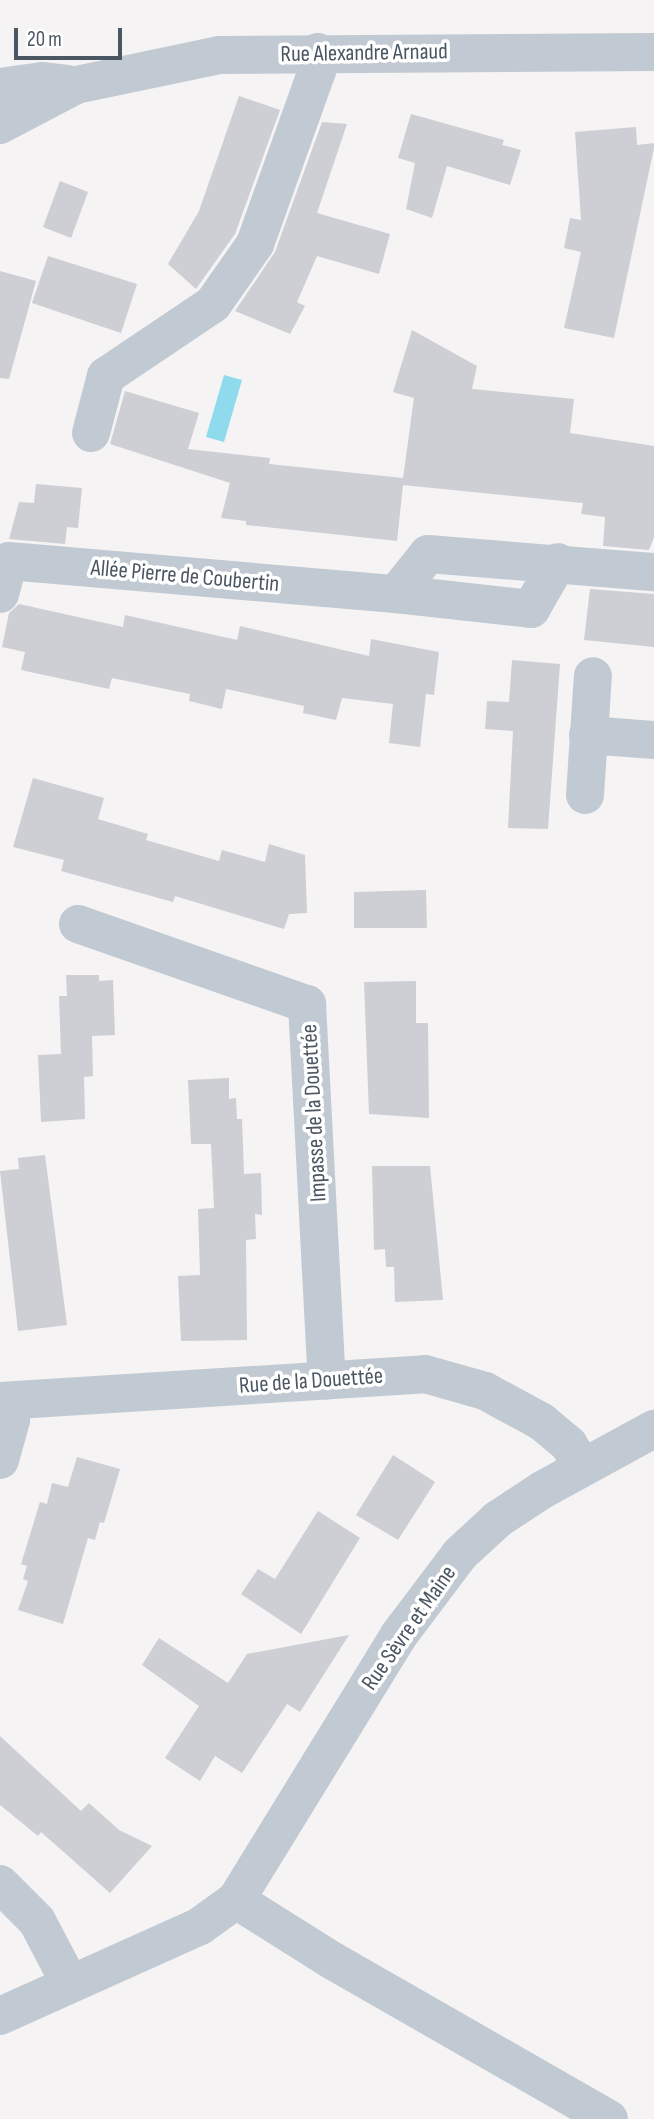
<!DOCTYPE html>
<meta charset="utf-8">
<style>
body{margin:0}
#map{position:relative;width:654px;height:2119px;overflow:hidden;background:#f5f3f3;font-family:"Sofia Sans Condensed",sans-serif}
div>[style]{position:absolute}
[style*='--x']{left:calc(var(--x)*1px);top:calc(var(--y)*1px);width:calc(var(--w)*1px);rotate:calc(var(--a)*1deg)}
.water>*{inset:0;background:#90daee}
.building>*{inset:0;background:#cdcfd5}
.street>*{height:38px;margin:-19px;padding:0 19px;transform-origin:19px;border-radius:19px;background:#c1cad2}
span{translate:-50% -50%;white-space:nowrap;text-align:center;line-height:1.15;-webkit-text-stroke:7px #fff;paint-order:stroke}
.street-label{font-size:23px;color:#4a5661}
.scale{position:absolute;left:14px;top:28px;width:108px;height:32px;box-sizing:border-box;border:4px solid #4a5661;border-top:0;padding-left:9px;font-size:21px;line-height:24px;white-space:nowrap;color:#4a5661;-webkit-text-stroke:5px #fff;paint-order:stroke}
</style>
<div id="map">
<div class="water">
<i style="clip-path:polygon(224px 375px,242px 380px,224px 442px,206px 437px)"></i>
</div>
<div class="building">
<i style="clip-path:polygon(239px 96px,280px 110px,235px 234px,196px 289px,168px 264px,199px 211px)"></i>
<i style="clip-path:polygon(411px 114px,504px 140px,502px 145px,521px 150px,510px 185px,447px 166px,432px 218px,406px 209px,415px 163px,398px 158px)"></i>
<i style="clip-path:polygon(322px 122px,347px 124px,317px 213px,390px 234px,379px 274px,317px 256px,297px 302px,305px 306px,290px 334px,235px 311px,275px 252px)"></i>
<i style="clip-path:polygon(636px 127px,637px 145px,654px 143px,654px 148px,614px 338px,564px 328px,581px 252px,564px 248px,570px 218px,581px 220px,575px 132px)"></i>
<i style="clip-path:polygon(60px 181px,88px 192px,71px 238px,43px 227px)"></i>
<i style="clip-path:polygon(48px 256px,137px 284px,121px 333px,32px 303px)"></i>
<i style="clip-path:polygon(0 271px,36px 281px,9px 379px,0 378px)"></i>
<i style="clip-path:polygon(412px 330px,477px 366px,472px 389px,574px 399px,570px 433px,654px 446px,654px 537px,649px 550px,603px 546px,605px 517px,581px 514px,583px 503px,403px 485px,397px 541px,246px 525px,246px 521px,221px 518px,230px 483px,110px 444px,125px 391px,199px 413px,188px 449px,270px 458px,269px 464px,403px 478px,414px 398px,393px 392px)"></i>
<i style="clip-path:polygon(36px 484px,82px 488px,78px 528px,67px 527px,65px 544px,9px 539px,19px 502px,34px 503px)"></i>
<i style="clip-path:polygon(590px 589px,654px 594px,654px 647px,584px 640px)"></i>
<i style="clip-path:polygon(19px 604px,123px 627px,125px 615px,237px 640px,240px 626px,369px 656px,371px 639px,439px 652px,434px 695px,426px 694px,420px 747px,389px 743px,393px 704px,342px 698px,336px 720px,303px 713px,304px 706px,226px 689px,222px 709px,189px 701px,190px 694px,112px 678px,109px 689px,21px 670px,25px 652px,2px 647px,9px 613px)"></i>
<i style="clip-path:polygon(512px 660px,560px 664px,548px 829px,508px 828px,513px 731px,485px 729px,487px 701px,509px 702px)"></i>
<i style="clip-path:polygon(33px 778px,104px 798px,98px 819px,148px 834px,146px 840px,219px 861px,222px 850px,265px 862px,269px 844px,305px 855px,307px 913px,289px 914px,284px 929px,175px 896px,173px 902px,61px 871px,64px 860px,13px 847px)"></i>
<i style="clip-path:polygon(426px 890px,427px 928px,354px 928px,354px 892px)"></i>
<i style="clip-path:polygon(66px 975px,99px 975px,99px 981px,113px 980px,115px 1035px,92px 1036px,93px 1076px,84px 1077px,85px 1119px,41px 1122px,38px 1055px,61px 1054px,59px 996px,67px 996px)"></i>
<i style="clip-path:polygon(416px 981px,416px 1023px,428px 1023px,429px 1118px,369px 1114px,364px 982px)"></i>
<i style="clip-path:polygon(229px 1078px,229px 1099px,236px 1098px,237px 1119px,242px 1119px,244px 1174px,261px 1173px,262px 1215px,255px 1214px,256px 1239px,246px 1240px,247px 1340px,181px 1341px,178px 1276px,200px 1275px,198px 1209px,214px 1208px,211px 1144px,191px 1144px,188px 1080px)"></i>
<i style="clip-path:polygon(45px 1155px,67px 1325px,18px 1331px,0 1171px,19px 1169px,18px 1158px)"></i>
<i style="clip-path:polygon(372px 1166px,430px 1166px,443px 1300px,395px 1302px,394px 1267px,386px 1267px,385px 1249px,374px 1250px)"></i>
<i style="clip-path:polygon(393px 1455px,435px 1482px,398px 1540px,356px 1515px)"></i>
<i style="clip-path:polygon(77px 1457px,120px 1469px,104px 1523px,100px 1522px,95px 1540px,88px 1538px,63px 1624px,18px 1610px,28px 1581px,23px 1579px,27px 1566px,21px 1564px,40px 1502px,47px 1504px,52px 1483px,68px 1487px)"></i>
<i style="clip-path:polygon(318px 1511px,360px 1538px,301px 1634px,241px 1594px,258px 1569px,275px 1579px)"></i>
<i style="clip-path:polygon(349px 1635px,300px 1712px,287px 1704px,242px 1773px,215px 1756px,200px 1781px,165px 1758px,199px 1706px,142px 1665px,159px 1638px,228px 1683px,247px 1654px)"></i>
<i style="clip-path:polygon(0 1736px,81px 1811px,89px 1803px,119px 1830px,152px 1846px,110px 1893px,41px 1832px,38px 1836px,0 1805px)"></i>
</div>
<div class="street">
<i style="--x:0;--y:87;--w:43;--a:-7.9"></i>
<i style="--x:43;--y:81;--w:24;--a:7"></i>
<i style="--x:0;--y:125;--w:86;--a:-27.8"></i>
<i style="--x:76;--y:85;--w:147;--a:-11.8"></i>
<i style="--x:220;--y:55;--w:434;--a:-0.4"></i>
<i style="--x:91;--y:433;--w:59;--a:-75.3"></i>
<i style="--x:106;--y:376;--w:129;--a:-33.9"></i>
<i style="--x:213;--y:304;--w:73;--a:-55"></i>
<i style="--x:255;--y:244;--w:184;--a:-70.3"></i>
<i style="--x:317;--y:71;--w:19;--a:-87"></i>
<i style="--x:0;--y:594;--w:34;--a:-75"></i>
<i style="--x:9;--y:561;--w:388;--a:4.9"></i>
<i style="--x:396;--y:594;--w:51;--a:-51.3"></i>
<i style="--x:428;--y:554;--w:227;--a:4.6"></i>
<i style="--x:396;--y:594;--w:136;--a:6.3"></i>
<i style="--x:531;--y:609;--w:54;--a:-60.1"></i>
<i style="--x:588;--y:735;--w:66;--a:4.3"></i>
<i style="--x:585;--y:795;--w:119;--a:-86.2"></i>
<i style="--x:78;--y:924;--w:243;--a:19.3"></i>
<i style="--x:307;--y:1004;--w:377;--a:87"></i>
<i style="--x:0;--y:1401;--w:426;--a:-3.6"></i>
<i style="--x:425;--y:1374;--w:62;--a:15.8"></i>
<i style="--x:485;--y:1391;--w:65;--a:28.5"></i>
<i style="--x:542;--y:1422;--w:35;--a:40"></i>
<i style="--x:569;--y:1445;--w:23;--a:59"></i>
<i style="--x:0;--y:1460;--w:41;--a:-74.6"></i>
<i style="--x:11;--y:1420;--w:19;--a:-90"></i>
<i style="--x:0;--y:1884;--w:52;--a:45"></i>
<i style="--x:37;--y:1921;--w:69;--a:62.3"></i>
<i style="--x:236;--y:1900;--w:115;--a:32.2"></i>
<i style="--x:333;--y:1961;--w:318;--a:29.8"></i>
<i style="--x:0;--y:2016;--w:219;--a:-24.2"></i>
<i style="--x:200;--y:1926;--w:44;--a:-35.8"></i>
<i style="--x:236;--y:1900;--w:311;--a:-58.4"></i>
<i style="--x:399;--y:1635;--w:101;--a:-53"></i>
<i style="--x:460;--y:1554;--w:52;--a:-42.6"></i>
<i style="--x:498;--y:1519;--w:53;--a:-33.4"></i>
<i style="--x:542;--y:1490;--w:128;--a:-28.6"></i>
</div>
<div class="street-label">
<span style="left:364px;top:53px;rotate:-1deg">Rue Alexandre Arnaud</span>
<span style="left:185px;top:576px;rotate:5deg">Allée Pierre de Coubertin</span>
<span style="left:314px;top:1113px;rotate:-93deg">Impasse de la Douettée</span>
<span style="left:311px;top:1381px;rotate:-4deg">Rue de la Douettée</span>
<span style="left:409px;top:1628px;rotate:-55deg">Rue Sèvre et Maine</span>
</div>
<div class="scale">20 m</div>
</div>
